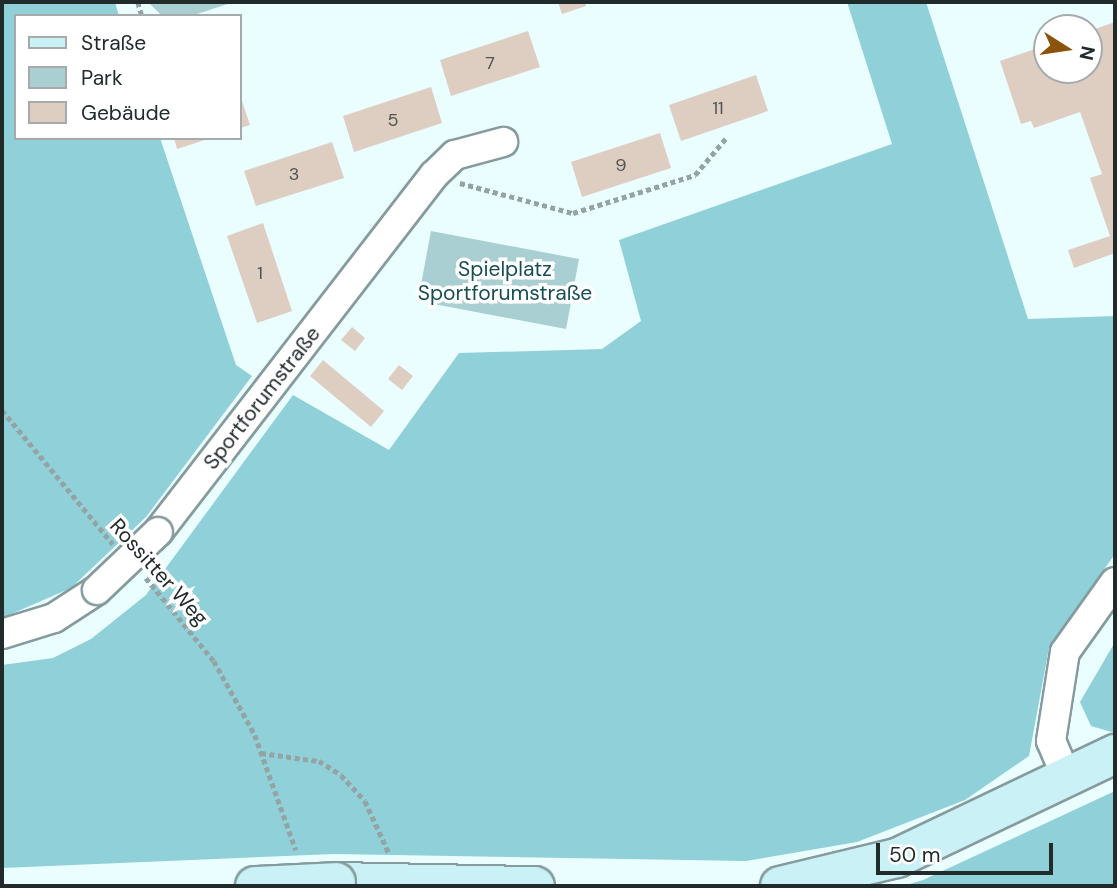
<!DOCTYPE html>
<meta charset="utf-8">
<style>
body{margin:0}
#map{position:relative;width:1117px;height:888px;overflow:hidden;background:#eafdff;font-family:"DM Sans",sans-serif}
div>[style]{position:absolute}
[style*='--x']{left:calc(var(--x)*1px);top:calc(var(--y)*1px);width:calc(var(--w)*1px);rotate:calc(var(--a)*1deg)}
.green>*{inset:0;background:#a9cfd3}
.forest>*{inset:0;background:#90d0d8}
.building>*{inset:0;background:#ddcec1}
.path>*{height:4.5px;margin-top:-2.25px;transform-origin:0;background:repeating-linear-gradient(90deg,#94a3a4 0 5px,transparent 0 8.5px)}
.roads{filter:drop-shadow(2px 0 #859b9e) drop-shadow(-2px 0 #859b9e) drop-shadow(0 2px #859b9e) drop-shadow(0 -2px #859b9e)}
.street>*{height:28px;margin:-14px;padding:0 14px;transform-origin:14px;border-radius:14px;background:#fff}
.secondary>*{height:38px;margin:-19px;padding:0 19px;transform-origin:19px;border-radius:19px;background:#c9f1f6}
.bridges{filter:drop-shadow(2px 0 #859b9e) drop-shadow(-2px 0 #859b9e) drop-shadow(0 2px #859b9e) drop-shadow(0 -2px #859b9e)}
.street-bridge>*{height:28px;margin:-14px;padding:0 14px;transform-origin:14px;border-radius:14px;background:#fff}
.secondary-bridge>*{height:38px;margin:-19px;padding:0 19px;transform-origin:19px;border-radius:19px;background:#c9f1f6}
span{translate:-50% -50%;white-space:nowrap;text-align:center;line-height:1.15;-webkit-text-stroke:7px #fff;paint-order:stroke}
.number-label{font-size:18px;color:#515451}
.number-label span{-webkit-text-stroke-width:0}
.park-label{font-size:21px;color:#164e54}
.street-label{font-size:21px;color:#222b2c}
.frame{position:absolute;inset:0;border:4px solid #222b2c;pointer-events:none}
.legend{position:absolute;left:14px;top:14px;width:228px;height:126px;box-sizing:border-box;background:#fff;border:2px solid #a7aaab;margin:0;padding:9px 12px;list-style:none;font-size:21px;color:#222b2c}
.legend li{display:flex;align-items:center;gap:14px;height:35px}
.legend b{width:35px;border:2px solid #a7aaab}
.north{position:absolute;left:1033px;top:14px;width:70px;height:70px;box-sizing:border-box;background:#fff;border:2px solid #a7aaab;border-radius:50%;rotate:102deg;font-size:19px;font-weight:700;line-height:28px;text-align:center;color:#222b2c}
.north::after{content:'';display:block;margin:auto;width:24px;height:32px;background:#8c540b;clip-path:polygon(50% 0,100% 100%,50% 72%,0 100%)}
.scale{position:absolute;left:876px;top:843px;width:177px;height:32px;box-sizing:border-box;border:4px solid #222b2c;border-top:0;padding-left:9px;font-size:21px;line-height:24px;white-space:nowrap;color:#222b2c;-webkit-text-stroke:5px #fff;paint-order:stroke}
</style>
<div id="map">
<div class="green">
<i style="clip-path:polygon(148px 2px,234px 2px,191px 16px,162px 16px)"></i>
<i style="clip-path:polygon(431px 231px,579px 259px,566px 329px,418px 301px)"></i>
</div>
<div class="forest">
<i style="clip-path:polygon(2px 2px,115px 2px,119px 16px,16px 16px,16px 138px,160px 138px,236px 365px,252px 376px,146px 517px,71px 588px,2px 618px)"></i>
<i style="clip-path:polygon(847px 2px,926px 2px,1028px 319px,1115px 316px,1115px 554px,1049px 648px,1029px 756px,965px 800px,857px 842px,746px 861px,334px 854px,2px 868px,2px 665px,53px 658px,91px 639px,146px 595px,293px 395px,389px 450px,459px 353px,602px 349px,641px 321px,619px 240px,892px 144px)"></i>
<i style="clip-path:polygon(1115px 642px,1115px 733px,1091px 726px,1080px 702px)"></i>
<i style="clip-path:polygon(1115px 791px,1115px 886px,903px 886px,923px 880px)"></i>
</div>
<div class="building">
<i style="clip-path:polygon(558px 2px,585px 2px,586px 6px,562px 14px)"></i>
<i style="clip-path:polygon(1115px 22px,1115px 253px,1074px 268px,1068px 250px,1110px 236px,1090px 178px,1102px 174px,1080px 112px,1034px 128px,1031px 121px,1021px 124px,1000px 61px,1047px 45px,1047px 70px,1089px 70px,1089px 31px)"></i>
<i style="clip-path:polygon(528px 31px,540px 67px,451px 96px,440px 60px)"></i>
<i style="clip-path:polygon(756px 75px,768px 111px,681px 141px,669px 105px)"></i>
<i style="clip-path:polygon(431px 87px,442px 123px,354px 152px,343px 116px)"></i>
<i style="clip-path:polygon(240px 95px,250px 125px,240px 128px)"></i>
<i style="clip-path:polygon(660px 133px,671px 168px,582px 197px,571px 162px)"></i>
<i style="clip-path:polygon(174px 138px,208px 138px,208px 139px,177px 149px)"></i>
<i style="clip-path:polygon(332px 142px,344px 178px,256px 206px,244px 171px)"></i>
<i style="clip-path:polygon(263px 223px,292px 311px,257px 323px,227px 236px)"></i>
<i style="clip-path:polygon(352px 327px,365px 338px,355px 351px,341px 340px)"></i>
<i style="clip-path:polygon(323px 360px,384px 411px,371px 427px,310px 376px)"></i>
<i style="clip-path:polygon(399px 365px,413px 376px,402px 390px,388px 379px)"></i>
</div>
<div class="path">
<i style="--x:138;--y:2;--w:15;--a:74"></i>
<i style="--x:460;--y:183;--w:117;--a:14.9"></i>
<i style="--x:573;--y:213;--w:128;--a:-17.3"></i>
<i style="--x:695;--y:175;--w:48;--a:-50"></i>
<i style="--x:2;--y:410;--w:174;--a:50.4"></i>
<i style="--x:146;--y:578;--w:107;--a:50.7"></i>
<i style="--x:214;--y:661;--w:85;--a:61"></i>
<i style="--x:255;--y:735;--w:122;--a:70.4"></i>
<i style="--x:261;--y:753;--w:59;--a:7.9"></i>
<i style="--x:319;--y:761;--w:26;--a:32"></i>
<i style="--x:341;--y:775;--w:35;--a:47"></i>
<i style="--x:365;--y:801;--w:57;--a:65.2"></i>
</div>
<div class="roads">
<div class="street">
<i style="--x:158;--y:532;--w:451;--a:-52.3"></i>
<i style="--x:434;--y:175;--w:29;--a:-44"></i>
<i style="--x:455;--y:155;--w:50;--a:-15.2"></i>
<i style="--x:2;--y:634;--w:54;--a:-17.1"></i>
<i style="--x:54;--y:618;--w:51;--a:-33.1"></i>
<i style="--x:1066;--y:776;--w:38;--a:-113"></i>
<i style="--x:1051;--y:741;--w:90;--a:-81.1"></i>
<i style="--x:1065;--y:652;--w:86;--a:-54.5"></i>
</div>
<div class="secondary">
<i style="--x:336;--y:882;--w:199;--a:1.2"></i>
<i style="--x:780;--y:886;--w:120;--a:-13.5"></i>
<i style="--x:897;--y:858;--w:242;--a:-25.5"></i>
</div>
</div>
<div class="bridges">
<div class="street-bridge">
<i style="--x:97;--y:590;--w:84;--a:-43.6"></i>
</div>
<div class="secondary-bridge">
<i style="--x:255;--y:886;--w:81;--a:-2.8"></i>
</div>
</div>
<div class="number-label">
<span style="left:490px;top:63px">7</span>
<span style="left:718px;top:108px">11</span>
<span style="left:393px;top:120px">5</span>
<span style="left:621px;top:165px">9</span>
<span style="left:294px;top:174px">3</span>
<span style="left:260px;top:273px">1</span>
</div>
<div class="park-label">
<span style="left:505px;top:281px">Spielplatz<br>Sportforumstraße</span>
</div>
<div class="street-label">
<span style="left:262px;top:398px;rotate:-52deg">Sportforumstraße</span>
<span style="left:159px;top:572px;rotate:48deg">Rossitter Weg</span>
</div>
<div class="frame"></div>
<ul class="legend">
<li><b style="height:9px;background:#c9f1f6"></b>Straße</li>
<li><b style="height:19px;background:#a9cfd3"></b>Park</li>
<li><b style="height:19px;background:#ddcec1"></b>Gebäude</li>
</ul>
<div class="north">N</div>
<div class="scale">50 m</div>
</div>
